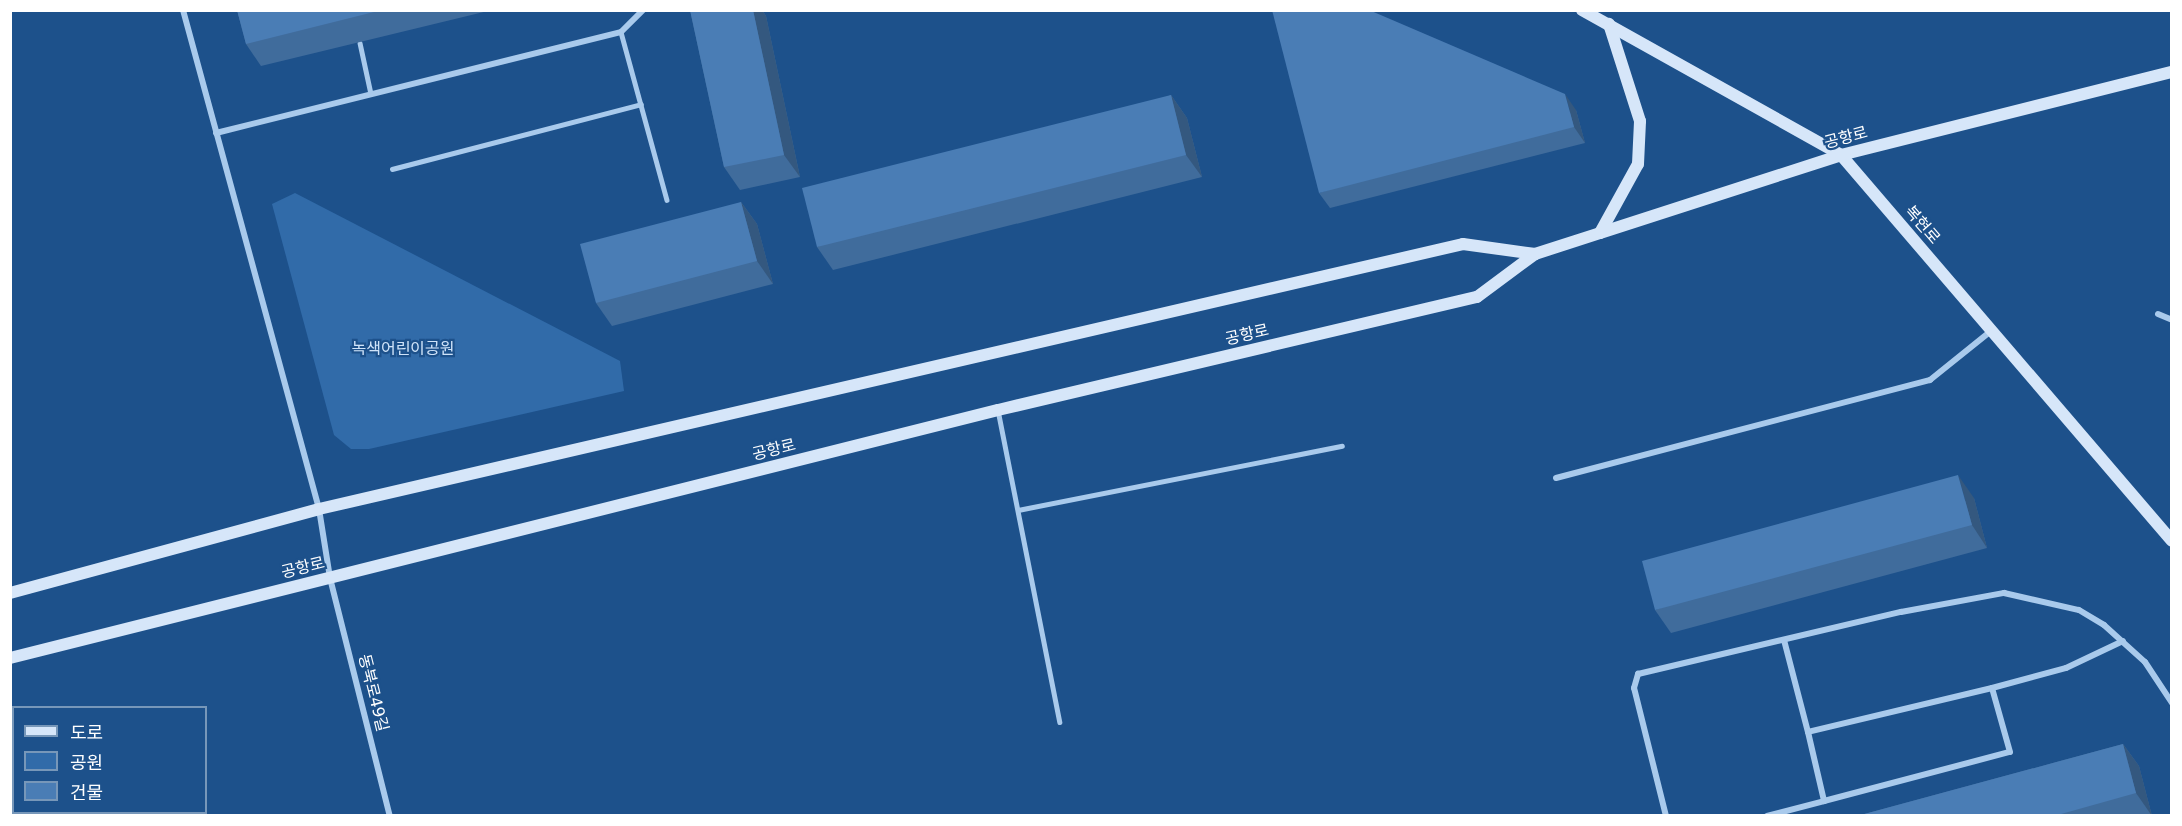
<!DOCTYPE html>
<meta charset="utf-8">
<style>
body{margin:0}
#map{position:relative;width:2182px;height:826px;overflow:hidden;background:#1d518b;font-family:"DejaVu Sans","Noto Sans KR",sans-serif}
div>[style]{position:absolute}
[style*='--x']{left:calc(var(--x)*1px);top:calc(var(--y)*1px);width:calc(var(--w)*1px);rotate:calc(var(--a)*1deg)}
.green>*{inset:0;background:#316ba9}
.service>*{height:4.5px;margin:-2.25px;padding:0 2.25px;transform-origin:2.25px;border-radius:2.25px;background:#a9caec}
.minor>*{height:6px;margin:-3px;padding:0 3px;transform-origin:3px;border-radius:3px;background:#a9caec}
.secondary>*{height:12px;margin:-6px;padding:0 6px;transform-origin:6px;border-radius:6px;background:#d6e6f9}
.wall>*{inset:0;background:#406c9c}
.shaded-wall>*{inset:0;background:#34587f}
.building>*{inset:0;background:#4a7db5}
span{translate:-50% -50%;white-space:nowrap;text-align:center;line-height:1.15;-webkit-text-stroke:4.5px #1d518b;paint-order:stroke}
.street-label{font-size:16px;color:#fff}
.park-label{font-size:16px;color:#cfe3f9}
.frame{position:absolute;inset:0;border:12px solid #fff;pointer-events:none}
.legend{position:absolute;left:12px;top:706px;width:195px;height:108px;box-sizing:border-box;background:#1d518b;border:2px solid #7797b9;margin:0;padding:8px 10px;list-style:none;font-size:18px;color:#fff}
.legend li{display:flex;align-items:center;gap:12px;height:30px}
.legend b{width:30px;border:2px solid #7797b9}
</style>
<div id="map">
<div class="green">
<i style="clip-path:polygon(295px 193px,620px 361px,624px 391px,369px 449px,351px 449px,334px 435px,272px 204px)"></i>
</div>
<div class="service">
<i style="--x:621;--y:32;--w:174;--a:74.7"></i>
<i style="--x:360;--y:43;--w:52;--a:77.8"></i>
<i style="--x:392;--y:169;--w:257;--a:-14.6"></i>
<i style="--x:998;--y:410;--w:318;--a:78.8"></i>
<i style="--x:1018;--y:510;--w:330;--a:-11.2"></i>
</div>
<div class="minor">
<i style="--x:183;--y:10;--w:517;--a:74.75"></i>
<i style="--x:319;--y:509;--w:70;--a:80.9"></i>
<i style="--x:330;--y:578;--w:245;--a:75.9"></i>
<i style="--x:216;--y:133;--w:417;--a:-14"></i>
<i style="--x:621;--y:32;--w:31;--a:-45"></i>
<i style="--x:2158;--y:314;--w:15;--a:23"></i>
<i style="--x:1556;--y:478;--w:387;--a:-14.7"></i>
<i style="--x:1930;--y:380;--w:78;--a:-38.8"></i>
<i style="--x:1784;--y:640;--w:95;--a:75.4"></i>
<i style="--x:1992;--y:688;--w:77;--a:-15.1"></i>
<i style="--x:2066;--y:668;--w:63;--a:-25.3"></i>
<i style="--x:1666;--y:816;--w:132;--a:-104"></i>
<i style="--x:1634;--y:688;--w:15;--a:-74"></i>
<i style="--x:1638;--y:674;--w:270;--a:-13.3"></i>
<i style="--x:1901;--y:612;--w:105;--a:-10.5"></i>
<i style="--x:2004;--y:593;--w:77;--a:12.8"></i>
<i style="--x:2079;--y:610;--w:29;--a:31"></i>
<i style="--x:2104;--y:625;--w:55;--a:42.1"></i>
<i style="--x:2145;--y:662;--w:49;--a:56.6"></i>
<i style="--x:1767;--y:816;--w:59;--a:-14.7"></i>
<i style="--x:1824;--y:801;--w:192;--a:-14.8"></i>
<i style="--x:2010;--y:752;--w:66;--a:-105.7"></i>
<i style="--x:1992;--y:688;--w:189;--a:166.6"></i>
<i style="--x:1808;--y:732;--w:71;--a:76.9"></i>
</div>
<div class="secondary">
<i style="--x:1582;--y:10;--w:297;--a:29.2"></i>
<i style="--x:1841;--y:155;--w:508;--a:49.39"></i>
<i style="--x:1600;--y:233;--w:79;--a:-61.2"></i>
<i style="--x:1638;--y:164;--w:43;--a:-87.3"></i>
<i style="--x:1640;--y:121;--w:102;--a:-107.7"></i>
<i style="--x:10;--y:593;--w:320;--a:-15.2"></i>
<i style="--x:319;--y:509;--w:1174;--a:-13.04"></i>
<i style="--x:1463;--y:244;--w:73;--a:7.9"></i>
<i style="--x:10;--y:658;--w:1019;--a:-14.09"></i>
<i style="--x:998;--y:410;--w:492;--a:-13.3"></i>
<i style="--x:1477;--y:297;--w:72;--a:-36.6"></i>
<i style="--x:1535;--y:254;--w:68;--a:-17.9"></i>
<i style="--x:1600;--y:233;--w:253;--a:-17.9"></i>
<i style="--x:1841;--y:155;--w:341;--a:-14.1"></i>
</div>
<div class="wall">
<i style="clip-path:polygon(237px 10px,492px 10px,261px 66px,246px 44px)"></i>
<i style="clip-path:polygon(690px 10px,762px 10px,766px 16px,800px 177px,740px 190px,724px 167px)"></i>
<i style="clip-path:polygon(1171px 95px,1187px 118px,1202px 177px,833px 270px,817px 247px)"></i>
<i style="clip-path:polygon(1576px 110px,1585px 143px,1330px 208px,1319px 193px)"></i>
<i style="clip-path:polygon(741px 202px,757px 224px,773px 284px,612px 326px,596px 303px)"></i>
<i style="clip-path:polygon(1974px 498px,1987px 548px,1671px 633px,1655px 610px)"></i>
<i style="clip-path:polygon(2123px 744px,2139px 766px,2152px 816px,1857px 816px)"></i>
<i style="clip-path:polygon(14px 768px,14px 813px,118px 813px,106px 816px,10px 816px,10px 769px)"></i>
</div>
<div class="shaded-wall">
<i style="clip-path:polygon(753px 10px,762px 10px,766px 16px,800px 177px,784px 155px)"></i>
<i style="clip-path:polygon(1565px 94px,1576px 110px,1585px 143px,1574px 127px)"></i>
<i style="clip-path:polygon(1171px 95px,1187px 118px,1202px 177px,1186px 155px)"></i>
<i style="clip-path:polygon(741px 202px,757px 224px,773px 284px,757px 261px)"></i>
<i style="clip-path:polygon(1958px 475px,1974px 498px,1987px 548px,1972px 525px)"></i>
<i style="clip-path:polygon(2123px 744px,2139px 766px,2152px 816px,2136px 793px)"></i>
</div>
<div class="building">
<i style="clip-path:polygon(237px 10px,382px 10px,246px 44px)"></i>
<i style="clip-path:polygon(690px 10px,753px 10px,784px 155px,724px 167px)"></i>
<i style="clip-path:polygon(1272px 10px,1369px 10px,1565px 94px,1574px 127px,1319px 193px)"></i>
<i style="clip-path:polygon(1171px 95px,1186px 155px,817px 247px,802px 188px)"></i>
<i style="clip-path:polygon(741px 202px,757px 261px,596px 303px,580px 244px)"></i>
<i style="clip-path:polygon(1958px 475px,1972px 525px,1655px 610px,1642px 561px)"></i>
<i style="clip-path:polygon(2123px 744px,2136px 793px,2054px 816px,1857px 816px)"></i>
<i style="clip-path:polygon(14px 768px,14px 811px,10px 812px,10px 769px)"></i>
</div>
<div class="street-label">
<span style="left:1846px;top:138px;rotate:-15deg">공항로</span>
<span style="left:1922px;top:225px;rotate:49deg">복현로</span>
<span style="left:1247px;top:335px;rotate:-13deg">공항로</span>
<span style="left:774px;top:450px;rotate:-14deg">공항로</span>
<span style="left:303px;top:568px;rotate:-14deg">공항로</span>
<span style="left:373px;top:693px;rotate:76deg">동북로49길</span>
</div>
<div class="park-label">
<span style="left:403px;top:349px">녹색어린이공원</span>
</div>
<div class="frame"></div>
<ul class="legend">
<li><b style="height:8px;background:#d6e6f9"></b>도로</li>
<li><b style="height:16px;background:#316ba9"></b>공원</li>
<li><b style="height:16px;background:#4a7db5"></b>건물</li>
</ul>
</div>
